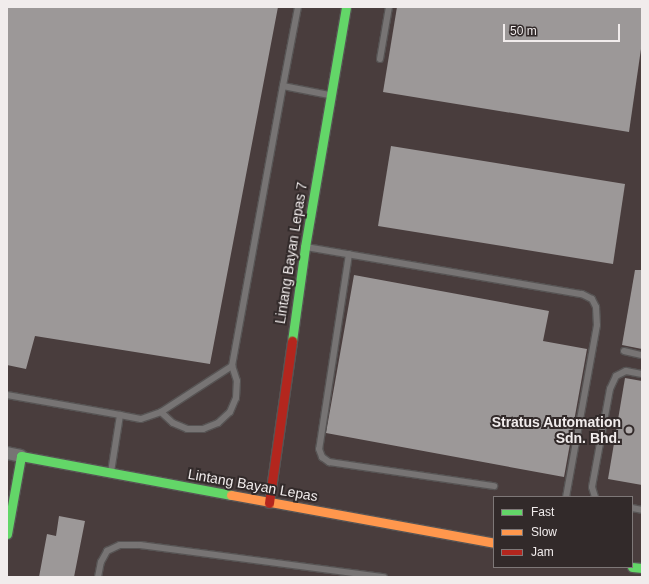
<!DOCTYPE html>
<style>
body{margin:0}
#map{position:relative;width:649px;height:584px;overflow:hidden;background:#3a3636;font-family:Helvetica,sans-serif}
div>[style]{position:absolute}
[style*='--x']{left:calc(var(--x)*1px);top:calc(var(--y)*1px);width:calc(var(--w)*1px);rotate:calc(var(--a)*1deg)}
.built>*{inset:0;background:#493d3d}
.building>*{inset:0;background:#9c9898}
.roads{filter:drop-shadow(1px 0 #575454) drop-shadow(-1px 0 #575454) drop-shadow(0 1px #575454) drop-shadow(0 -1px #575454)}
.lane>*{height:6px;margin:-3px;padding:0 3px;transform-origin:3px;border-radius:3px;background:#777474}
.street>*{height:12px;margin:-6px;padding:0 6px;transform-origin:6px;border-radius:6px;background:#777474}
.fast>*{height:9px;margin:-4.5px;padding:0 4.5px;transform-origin:4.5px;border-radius:4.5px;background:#63d668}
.slow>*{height:9px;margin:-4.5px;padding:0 4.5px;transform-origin:4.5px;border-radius:4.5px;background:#ff974d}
.jam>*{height:9px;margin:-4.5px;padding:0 4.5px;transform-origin:4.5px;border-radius:4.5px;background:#b3261e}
.dots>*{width:11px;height:11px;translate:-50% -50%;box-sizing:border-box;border:2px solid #322a2a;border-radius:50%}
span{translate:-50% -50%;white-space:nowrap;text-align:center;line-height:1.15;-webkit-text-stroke:4px #322a2a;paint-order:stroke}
.street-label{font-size:14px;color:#f1ecec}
.poi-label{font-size:14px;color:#f1ecec;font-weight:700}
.right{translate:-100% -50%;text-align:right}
.frame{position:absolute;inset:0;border:8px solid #f1ecec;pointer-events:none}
.legend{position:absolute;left:493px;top:496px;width:140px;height:72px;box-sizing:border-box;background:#322a2a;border:1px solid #7e7878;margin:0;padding:5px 7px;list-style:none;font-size:12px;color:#f1ecec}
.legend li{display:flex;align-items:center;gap:8px;height:20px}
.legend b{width:20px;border:1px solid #7e7878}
.scale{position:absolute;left:503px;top:24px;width:117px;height:18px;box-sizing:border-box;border:2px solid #f1ecec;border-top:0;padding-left:5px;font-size:12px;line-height:14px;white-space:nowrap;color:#f1ecec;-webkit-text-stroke:3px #322a2a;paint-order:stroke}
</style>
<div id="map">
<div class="built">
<i style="clip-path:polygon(evenodd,7px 7px,642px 7px,642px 577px,7px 577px,7px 7px,494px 497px,632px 497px,632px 567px,494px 567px,494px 497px)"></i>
</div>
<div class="building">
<i style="clip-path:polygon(7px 7px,278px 7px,210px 364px,35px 336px,26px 369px,7px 365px)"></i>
<i style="clip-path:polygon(397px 7px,642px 7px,642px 42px,629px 132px,383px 92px)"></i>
<i style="clip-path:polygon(391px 146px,625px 184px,613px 264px,378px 226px)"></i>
<i style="clip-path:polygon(635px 270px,642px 270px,642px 349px,622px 345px)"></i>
<i style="clip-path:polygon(354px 275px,549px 311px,543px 341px,587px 349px,564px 477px,326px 433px)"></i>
<i style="clip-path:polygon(625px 378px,642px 381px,642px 485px,608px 479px)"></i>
<i style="clip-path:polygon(59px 516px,85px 521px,74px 577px,39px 577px,47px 534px,56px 536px)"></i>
</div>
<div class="roads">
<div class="lane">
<i style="--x:298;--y:7;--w:80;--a:100.8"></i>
<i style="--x:283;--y:86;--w:47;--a:11.1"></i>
<i style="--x:380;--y:59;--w:53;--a:-80.2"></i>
<i style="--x:306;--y:247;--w:280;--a:9.7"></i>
<i style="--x:582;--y:294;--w:11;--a:27"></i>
<i style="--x:592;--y:299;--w:9;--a:63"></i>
<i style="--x:596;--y:307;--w:18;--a:87"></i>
<i style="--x:597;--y:325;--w:175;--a:100.2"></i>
<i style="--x:349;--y:254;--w:197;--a:98.7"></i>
<i style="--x:319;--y:449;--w:9;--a:69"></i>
<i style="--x:322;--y:457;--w:9;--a:36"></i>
<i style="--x:329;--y:462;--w:167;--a:8.3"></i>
<i style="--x:624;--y:351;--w:18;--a:13"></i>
<i style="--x:7;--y:395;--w:115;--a:10"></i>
<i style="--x:161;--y:412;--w:16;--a:43"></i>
<i style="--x:173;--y:423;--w:15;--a:23"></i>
<i style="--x:187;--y:429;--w:16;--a:0"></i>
<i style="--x:203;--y:429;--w:16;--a:-22"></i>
<i style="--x:218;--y:423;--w:16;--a:-43"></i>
<i style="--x:230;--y:412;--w:15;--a:-67"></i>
<i style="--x:236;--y:398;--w:17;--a:-87"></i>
<i style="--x:237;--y:381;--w:16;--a:-108"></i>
<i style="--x:111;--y:472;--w:58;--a:-81"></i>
<i style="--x:120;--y:415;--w:21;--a:11"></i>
<i style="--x:141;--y:419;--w:21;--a:-19"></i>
<i style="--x:161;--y:412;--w:85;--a:-32.9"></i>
<i style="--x:232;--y:366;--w:285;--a:-79.7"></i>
<i style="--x:595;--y:497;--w:10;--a:-107"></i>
<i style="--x:592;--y:487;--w:100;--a:-79.6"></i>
<i style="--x:610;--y:389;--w:14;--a:-65"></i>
<i style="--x:616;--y:376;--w:11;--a:-27"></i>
<i style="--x:626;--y:371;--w:16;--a:11"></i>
<i style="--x:632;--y:508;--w:10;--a:11"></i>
<i style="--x:98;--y:577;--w:15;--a:-79"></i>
<i style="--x:101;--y:562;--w:13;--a:-61"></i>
<i style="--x:107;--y:551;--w:14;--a:-25"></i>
<i style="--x:120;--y:545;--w:20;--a:0"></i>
<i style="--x:140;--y:545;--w:246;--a:7.5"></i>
</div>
<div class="street">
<i style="--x:7;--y:453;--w:14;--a:12"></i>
</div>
<div class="fast">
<i style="--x:292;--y:341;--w:95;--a:-82.1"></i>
<i style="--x:305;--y:247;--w:243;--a:-80.3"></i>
<i style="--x:7;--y:534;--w:79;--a:-79.8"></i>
<i style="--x:21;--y:456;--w:214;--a:10.5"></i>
<i style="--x:632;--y:567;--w:10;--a:6"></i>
</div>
<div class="slow">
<i style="--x:231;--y:495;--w:267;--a:10.3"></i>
</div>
<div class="jam">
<i style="--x:269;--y:503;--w:164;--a:-81.9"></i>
</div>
</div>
<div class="dots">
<i style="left:629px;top:430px;background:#b1acac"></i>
</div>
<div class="street-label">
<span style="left:291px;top:253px;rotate:-81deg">Lintang Bayan Lepas 7</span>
<span style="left:253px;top:485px;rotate:10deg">Lintang Bayan Lepas</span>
</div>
<div class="poi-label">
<span class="right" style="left:621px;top:430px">Stratus Automation<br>Sdn. Bhd.</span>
</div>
<div class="frame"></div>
<ul class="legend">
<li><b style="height:5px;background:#63d668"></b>Fast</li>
<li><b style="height:5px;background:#ff974d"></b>Slow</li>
<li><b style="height:5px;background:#b3261e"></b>Jam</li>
</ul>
<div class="scale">50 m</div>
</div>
